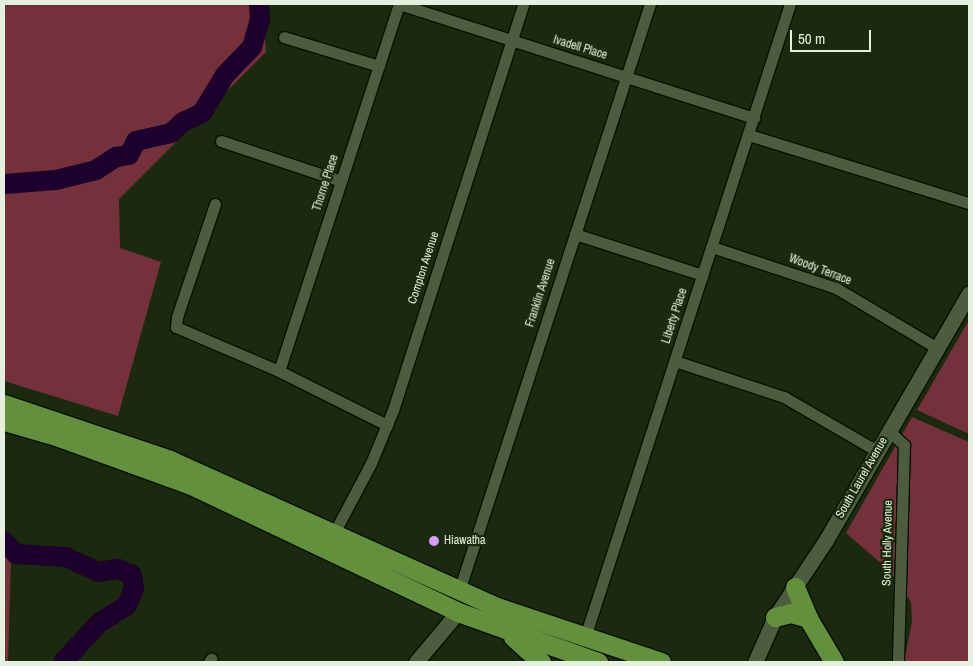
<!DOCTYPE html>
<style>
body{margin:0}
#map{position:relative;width:973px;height:666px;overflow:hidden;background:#1b2a0e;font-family:"Archivo Narrow",sans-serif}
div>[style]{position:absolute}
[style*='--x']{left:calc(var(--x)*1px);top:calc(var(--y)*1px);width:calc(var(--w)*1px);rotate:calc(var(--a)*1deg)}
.green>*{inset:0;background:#74313b}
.river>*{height:20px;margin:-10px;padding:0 10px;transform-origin:10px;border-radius:10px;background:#1d002b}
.roads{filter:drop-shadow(1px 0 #051200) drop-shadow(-1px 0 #051200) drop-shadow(0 1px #051200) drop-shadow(0 -1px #051200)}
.minor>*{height:11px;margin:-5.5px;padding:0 5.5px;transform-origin:5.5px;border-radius:5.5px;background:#4c5d3f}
.tertiary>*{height:15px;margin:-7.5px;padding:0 7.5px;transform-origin:7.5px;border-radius:7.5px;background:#4c5d3f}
.trunk>*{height:19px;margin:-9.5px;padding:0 9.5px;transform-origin:9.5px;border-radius:9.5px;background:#63903c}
.dots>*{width:14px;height:14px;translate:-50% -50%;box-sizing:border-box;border:2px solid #1b2a0e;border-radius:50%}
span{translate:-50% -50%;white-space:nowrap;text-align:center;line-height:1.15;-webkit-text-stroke:4.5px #1b2a0e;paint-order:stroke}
.street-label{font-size:12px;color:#e5f0de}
.poi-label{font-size:12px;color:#e5f0de}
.left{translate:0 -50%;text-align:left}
.frame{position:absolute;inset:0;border:5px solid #e5f0de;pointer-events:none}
.scale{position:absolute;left:790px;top:30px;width:81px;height:22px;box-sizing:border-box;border:2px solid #e5f0de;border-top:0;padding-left:6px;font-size:15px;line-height:18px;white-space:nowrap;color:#e5f0de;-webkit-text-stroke:4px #1b2a0e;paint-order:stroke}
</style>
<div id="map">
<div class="green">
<i style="clip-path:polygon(4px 4px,262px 4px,266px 52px,119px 199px,120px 248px,161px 262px,118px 416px,4px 381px)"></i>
<i style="clip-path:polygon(969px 320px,969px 434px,917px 410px)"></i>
<i style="clip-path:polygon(912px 417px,969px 442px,969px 662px,904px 662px,912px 622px,911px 602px,890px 571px,846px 533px)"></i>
<i style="clip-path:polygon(4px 548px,11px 558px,8px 662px,4px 662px)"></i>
</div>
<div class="river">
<i style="--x:4;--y:184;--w:52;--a:-4.4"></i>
<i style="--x:56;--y:180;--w:41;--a:-14"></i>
<i style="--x:96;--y:170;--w:24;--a:-33"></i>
<i style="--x:116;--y:157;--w:13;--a:-9"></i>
<i style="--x:129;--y:155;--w:16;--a:-63"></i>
<i style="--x:136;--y:141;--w:36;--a:-13"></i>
<i style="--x:171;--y:133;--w:16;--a:-43"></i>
<i style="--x:183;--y:122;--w:21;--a:-25"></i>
<i style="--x:202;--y:113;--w:44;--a:-58.8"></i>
<i style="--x:225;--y:75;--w:39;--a:-46"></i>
<i style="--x:252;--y:47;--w:29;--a:-74"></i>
<i style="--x:260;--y:19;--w:15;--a:-94"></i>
<i style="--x:4;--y:541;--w:18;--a:47"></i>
<i style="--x:16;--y:554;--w:50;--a:3.4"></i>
<i style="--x:66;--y:557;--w:35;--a:25"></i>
<i style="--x:98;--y:572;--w:20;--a:-9"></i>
<i style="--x:118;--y:569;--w:15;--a:23"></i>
<i style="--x:132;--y:575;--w:14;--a:82"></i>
<i style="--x:134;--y:589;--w:19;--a:115"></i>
<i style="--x:126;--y:606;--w:32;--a:148"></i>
<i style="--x:99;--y:623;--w:53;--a:132.7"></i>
</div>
<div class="roads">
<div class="minor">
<i style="--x:399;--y:4;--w:373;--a:17.8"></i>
<i style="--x:284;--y:37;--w:99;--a:17"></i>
<i style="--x:749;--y:135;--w:230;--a:17.2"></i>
<i style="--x:221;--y:141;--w:126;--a:18.4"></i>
<i style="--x:215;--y:204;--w:119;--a:108.6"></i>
<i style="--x:177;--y:317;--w:10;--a:96"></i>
<i style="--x:176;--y:327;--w:112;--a:23.1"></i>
<i style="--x:279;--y:371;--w:121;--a:26.6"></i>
<i style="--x:575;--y:234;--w:134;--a:17.8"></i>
<i style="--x:712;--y:247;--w:131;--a:18.3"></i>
<i style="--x:836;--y:288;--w:117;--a:30.7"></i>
<i style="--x:675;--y:361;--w:115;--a:18.3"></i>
<i style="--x:784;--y:397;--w:108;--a:30.1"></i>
<i style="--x:279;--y:371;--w:386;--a:-71.9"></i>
<i style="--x:889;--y:431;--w:21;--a:43"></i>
<i style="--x:904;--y:445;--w:217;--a:91.6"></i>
<i style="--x:334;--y:533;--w:79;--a:-62.1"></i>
<i style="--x:371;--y:463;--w:57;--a:-67.5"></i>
<i style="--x:393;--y:410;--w:426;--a:-72.2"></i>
<i style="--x:459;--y:591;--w:617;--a:-71.98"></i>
<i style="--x:585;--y:637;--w:665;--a:-72.06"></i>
<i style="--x:209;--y:662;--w:4;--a:-56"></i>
</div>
<div class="tertiary">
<i style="--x:416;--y:662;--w:65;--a:-50"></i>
<i style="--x:755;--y:662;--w:49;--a:-66"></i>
<i style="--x:775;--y:617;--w:92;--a:-56.5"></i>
<i style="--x:826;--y:540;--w:285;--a:-59.9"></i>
</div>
<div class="trunk">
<i style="--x:4;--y:404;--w:175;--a:18.6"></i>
<i style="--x:170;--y:460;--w:359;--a:24.2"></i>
<i style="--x:497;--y:607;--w:173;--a:18.5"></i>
<i style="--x:4;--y:421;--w:57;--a:16.2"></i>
<i style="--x:59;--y:437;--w:140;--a:20"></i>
<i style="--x:191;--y:485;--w:296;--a:25.4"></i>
<i style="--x:458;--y:612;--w:149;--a:19.7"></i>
<i style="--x:795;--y:587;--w:34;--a:67"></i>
<i style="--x:808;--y:618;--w:51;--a:59.4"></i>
<i style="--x:775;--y:617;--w:16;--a:-14"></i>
<i style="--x:791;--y:613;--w:18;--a:16"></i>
<i style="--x:513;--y:637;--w:38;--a:42"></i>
</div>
</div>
<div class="dots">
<i style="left:434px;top:541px;background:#d79bf9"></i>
</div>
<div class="street-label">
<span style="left:580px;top:48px;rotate:17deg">Ivadell Place</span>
<span style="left:326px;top:183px;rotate:-72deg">Thorne Place</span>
<span style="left:424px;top:268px;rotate:-72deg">Compton Avenue</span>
<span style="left:820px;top:270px;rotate:21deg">Woody Terrace</span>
<span style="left:541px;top:293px;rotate:-72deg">Franklin Avenue</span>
<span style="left:675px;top:316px;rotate:-72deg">Liberty Place</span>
<span style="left:862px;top:478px;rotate:-60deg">South Laurel Avenue</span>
<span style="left:888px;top:543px;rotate:-89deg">South Holly Avenue</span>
</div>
<div class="poi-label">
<span class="left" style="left:444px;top:541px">Hiawatha</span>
</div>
<div class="frame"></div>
<div class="scale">50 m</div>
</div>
